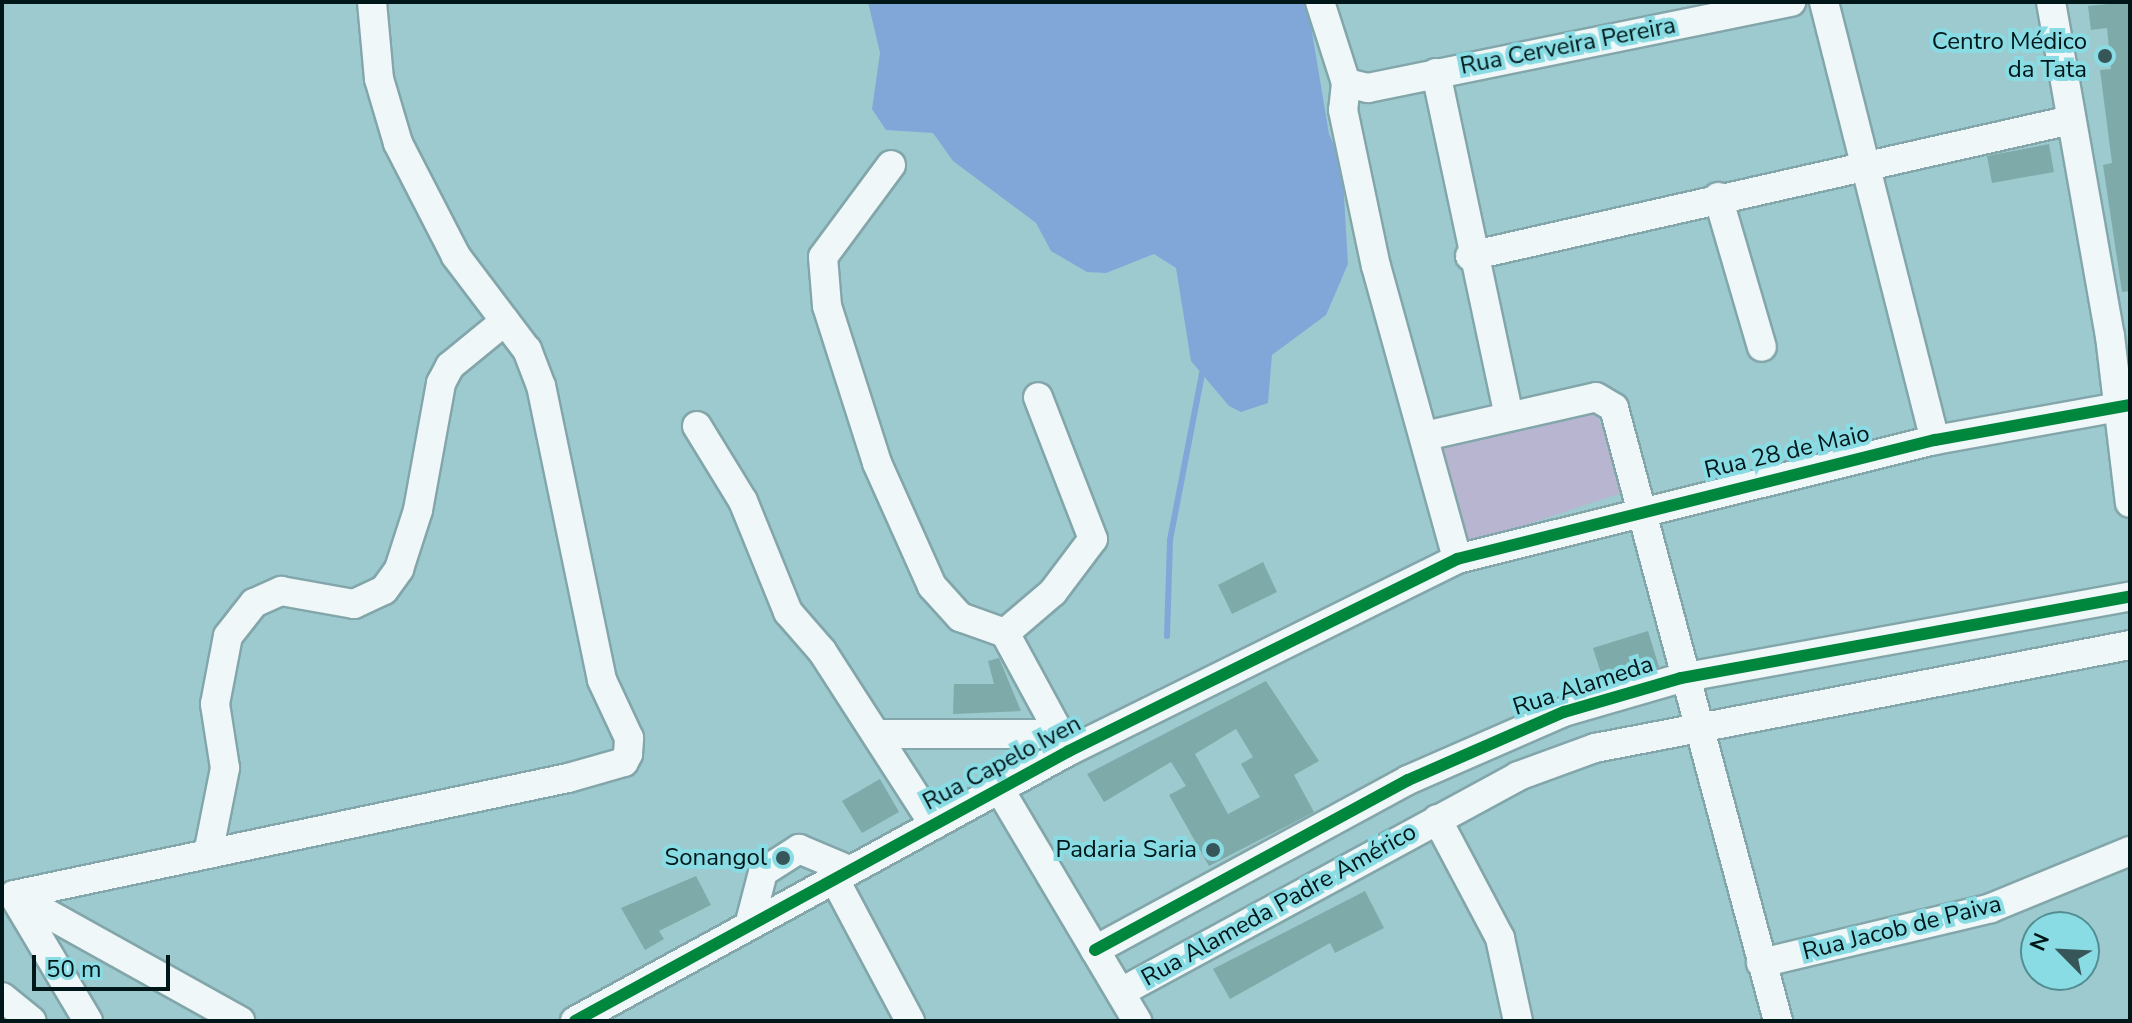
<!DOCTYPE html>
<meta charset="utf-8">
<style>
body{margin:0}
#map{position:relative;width:2132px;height:1023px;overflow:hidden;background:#9dcacf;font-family:"Nunito Sans",sans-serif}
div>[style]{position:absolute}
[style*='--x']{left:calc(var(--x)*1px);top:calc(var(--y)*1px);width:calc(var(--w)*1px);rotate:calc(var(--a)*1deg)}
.green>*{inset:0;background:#b8b5d1}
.water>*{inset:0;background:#81a7d9}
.stream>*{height:6px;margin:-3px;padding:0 3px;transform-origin:3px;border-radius:3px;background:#81a7d9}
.building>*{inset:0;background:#7eaaa9}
.roads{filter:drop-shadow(2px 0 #82a6aa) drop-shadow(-2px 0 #82a6aa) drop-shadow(0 2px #82a6aa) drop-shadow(0 -2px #82a6aa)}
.minor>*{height:28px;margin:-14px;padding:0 14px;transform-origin:14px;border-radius:14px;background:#f0f7f8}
.cycleway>*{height:12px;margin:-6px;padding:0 6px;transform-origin:6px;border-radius:6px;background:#00873e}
.dots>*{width:22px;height:22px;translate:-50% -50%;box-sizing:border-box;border:4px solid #89dce3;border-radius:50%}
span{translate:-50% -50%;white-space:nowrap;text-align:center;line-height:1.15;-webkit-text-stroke:8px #89dce3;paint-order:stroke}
.poi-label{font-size:24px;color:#001719}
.right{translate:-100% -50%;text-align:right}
.street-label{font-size:24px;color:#001719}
.frame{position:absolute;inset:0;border:4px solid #001719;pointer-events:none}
.north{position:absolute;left:2020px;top:911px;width:80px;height:80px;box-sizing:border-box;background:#89dce3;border:2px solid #528d92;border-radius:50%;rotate:294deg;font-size:22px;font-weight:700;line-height:32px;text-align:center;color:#001719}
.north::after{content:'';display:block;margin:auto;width:28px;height:36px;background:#375659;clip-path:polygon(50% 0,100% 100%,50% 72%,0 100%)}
.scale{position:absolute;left:32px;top:955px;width:138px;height:36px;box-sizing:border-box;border:4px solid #001719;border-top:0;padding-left:10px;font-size:24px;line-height:28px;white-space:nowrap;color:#001719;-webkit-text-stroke:6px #89dce3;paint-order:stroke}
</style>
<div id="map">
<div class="green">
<i style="clip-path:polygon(1595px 408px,1624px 492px,1463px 546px,1434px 441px)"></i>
</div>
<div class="water">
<i style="clip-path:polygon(868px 2px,1307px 2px,1329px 134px,1342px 163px,1348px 264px,1326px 315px,1272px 355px,1268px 403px,1241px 412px,1229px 406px,1191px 361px,1176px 268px,1154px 254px,1106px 273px,1087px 272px,1051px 251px,1036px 223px,953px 161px,933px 133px,886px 130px,872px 109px,880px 53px)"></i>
</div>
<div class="stream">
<i style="--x:1167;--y:636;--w:96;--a:-88.2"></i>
<i style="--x:1170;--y:540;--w:174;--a:-79.1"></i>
</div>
<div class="building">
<i style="clip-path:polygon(2130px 2px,2130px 291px,2122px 292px,2103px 165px,2112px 163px,2100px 70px,2111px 69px,2107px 28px,2091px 30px,2088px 6px)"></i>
<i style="clip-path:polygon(2049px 144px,2054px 172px,1992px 183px,1987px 156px)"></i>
<i style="clip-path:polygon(1263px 562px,1277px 592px,1232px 614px,1218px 585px)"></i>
<i style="clip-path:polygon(1648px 631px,1659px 667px,1604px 683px,1593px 648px)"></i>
<i style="clip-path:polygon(999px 658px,1021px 711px,953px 714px,954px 684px,994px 684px,988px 661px)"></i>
<i style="clip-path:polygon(evenodd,1266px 681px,1319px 761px,1294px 775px,1314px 812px,1209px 866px,1169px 795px,1186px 786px,1171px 762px,1104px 802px,1087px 774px,1266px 681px,1236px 729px,1253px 757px,1241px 764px,1260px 797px,1228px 814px,1195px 754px,1236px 729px)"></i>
<i style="clip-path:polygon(880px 779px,899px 812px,862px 833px,842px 801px)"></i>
<i style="clip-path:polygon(696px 876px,711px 905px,659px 931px,664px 939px,645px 950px,621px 908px)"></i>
<i style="clip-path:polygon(1365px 891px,1384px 928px,1335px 953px,1330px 943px,1230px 999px,1213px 969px)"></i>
</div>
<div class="roads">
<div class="minor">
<i style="--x:1320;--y:2;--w:85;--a:72.2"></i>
<i style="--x:1346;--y:83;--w:27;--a:96"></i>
<i style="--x:1343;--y:110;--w:159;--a:78.1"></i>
<i style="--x:1376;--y:266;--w:304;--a:74.5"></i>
<i style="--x:1824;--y:2;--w:452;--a:75.8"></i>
<i style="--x:2051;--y:2;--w:339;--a:80"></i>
<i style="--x:2110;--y:336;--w:168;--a:83.2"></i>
<i style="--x:1436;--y:73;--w:348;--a:78"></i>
<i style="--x:1346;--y:83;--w:23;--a:13"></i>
<i style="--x:1368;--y:88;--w:432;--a:-11.5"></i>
<i style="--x:891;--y:165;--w:114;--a:126.5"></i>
<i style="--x:823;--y:257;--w:49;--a:85.3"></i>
<i style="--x:827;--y:306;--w:165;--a:72.3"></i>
<i style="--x:877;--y:463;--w:135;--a:65.9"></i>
<i style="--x:932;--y:586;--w:42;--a:47.9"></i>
<i style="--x:960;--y:617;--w:48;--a:19.6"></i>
<i style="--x:1005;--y:633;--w:134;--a:61.5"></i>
<i style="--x:1718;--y:197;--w:156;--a:73.7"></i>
<i style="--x:1470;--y:256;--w:616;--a:-12.75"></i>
<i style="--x:697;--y:426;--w:88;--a:58.5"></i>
<i style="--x:743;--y:501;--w:120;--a:67.9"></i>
<i style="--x:788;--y:612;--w:52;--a:48.9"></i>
<i style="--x:822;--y:651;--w:207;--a:57.2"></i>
<i style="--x:1425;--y:436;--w:175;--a:-12.8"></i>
<i style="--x:1596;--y:397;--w:21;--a:31"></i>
<i style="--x:1614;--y:408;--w:635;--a:75.02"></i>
<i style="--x:1005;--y:633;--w:63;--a:-40.5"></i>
<i style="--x:1053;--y:592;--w:66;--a:-53"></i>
<i style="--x:1093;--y:539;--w:152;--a:-111.2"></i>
<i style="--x:876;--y:734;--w:182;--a:0"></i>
<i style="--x:1000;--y:790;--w:269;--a:59.3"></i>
<i style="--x:1437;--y:819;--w:135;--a:62.1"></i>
<i style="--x:1500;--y:938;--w:85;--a:77.8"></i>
<i style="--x:208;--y:854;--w:88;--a:-78.8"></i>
<i style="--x:225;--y:768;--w:65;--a:-98.9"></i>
<i style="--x:215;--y:704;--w:69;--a:-79.2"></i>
<i style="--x:228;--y:636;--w:42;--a:-51.8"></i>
<i style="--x:254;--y:603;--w:30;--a:-24"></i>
<i style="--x:281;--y:591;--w:74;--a:10.1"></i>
<i style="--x:354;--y:604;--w:33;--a:-25"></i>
<i style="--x:384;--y:590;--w:26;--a:-54"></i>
<i style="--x:399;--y:569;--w:62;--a:-72.1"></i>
<i style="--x:418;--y:510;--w:129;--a:-79.7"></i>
<i style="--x:441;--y:383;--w:19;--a:-62"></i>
<i style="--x:450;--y:366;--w:71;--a:-39.3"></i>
<i style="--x:834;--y:878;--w:162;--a:62"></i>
<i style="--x:14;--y:895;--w:566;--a:-11.93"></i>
<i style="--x:568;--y:778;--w:58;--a:-15.9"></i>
<i style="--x:624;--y:762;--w:9;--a:-63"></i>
<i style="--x:628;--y:754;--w:16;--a:-86"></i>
<i style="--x:629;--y:738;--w:64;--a:-115"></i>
<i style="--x:602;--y:680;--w:300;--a:-101.7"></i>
<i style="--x:541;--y:386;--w:39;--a:-111"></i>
<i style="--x:527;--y:350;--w:118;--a:-127.1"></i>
<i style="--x:456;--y:256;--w:127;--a:-117.2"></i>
<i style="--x:398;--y:143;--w:67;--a:-106.5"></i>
<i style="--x:379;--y:79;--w:77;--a:-95.2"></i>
<i style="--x:14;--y:895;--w:259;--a:29.1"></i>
<i style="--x:15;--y:898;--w:143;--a:59.3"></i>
<i style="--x:750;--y:922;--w:52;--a:-75.4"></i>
<i style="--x:763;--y:872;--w:43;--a:-32.6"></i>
<i style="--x:799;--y:849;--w:54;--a:22.8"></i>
<i style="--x:1095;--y:950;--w:356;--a:-28.5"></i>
<i style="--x:1408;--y:780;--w:170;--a:-23.6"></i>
<i style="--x:1564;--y:712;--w:122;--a:-16.2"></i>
<i style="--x:1681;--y:678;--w:456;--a:-10.3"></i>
<i style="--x:1761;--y:963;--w:236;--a:-13.4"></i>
<i style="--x:1991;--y:908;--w:150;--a:-22.3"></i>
<i style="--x:1121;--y:992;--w:452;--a:-28.5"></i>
<i style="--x:1518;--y:776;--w:82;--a:-20"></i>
<i style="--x:1595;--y:748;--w:545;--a:-10.9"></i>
<i style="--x:2;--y:997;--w:38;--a:39"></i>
<i style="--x:575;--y:1021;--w:563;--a:-28.66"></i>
<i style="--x:1069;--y:751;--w:433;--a:-26.3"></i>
<i style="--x:1457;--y:559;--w:493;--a:-14"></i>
<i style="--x:1935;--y:440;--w:198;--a:-10.2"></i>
</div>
</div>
<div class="cycleway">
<i style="--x:1095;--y:950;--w:356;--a:-28.5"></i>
<i style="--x:1408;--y:780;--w:170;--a:-23.6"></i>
<i style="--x:1564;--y:712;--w:122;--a:-16.2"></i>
<i style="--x:1681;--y:678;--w:456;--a:-10.3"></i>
<i style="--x:575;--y:1021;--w:563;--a:-28.66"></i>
<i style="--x:1069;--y:751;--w:433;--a:-26.3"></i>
<i style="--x:1457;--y:559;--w:493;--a:-14"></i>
<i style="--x:1935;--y:440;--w:198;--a:-10.2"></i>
</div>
<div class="dots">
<i style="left:2105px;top:56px;background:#375659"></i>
<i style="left:1213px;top:850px;background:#375659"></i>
<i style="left:783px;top:858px;background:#375659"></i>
</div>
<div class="poi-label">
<span class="right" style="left:2087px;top:56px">Centro Médico<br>da Tata</span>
<span class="right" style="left:1197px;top:850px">Padaria Saria</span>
<span class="right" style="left:767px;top:858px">Sonangol</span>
</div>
<div class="street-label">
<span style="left:1568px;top:46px;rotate:-11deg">Rua Cerveira Pereira</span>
<span style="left:1787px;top:452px;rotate:-13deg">Rua 28 de Maio</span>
<span style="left:1583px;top:686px;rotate:-18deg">Rua Alameda</span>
<span style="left:1002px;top:763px;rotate:-28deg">Rua Capelo Iven</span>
<span style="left:1279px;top:905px;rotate:-29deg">Rua Alameda Padre Américo</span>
<span style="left:1902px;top:928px;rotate:-14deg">Rua Jacob de Paiva</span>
</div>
<div class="frame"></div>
<div class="north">N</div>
<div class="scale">50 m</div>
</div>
